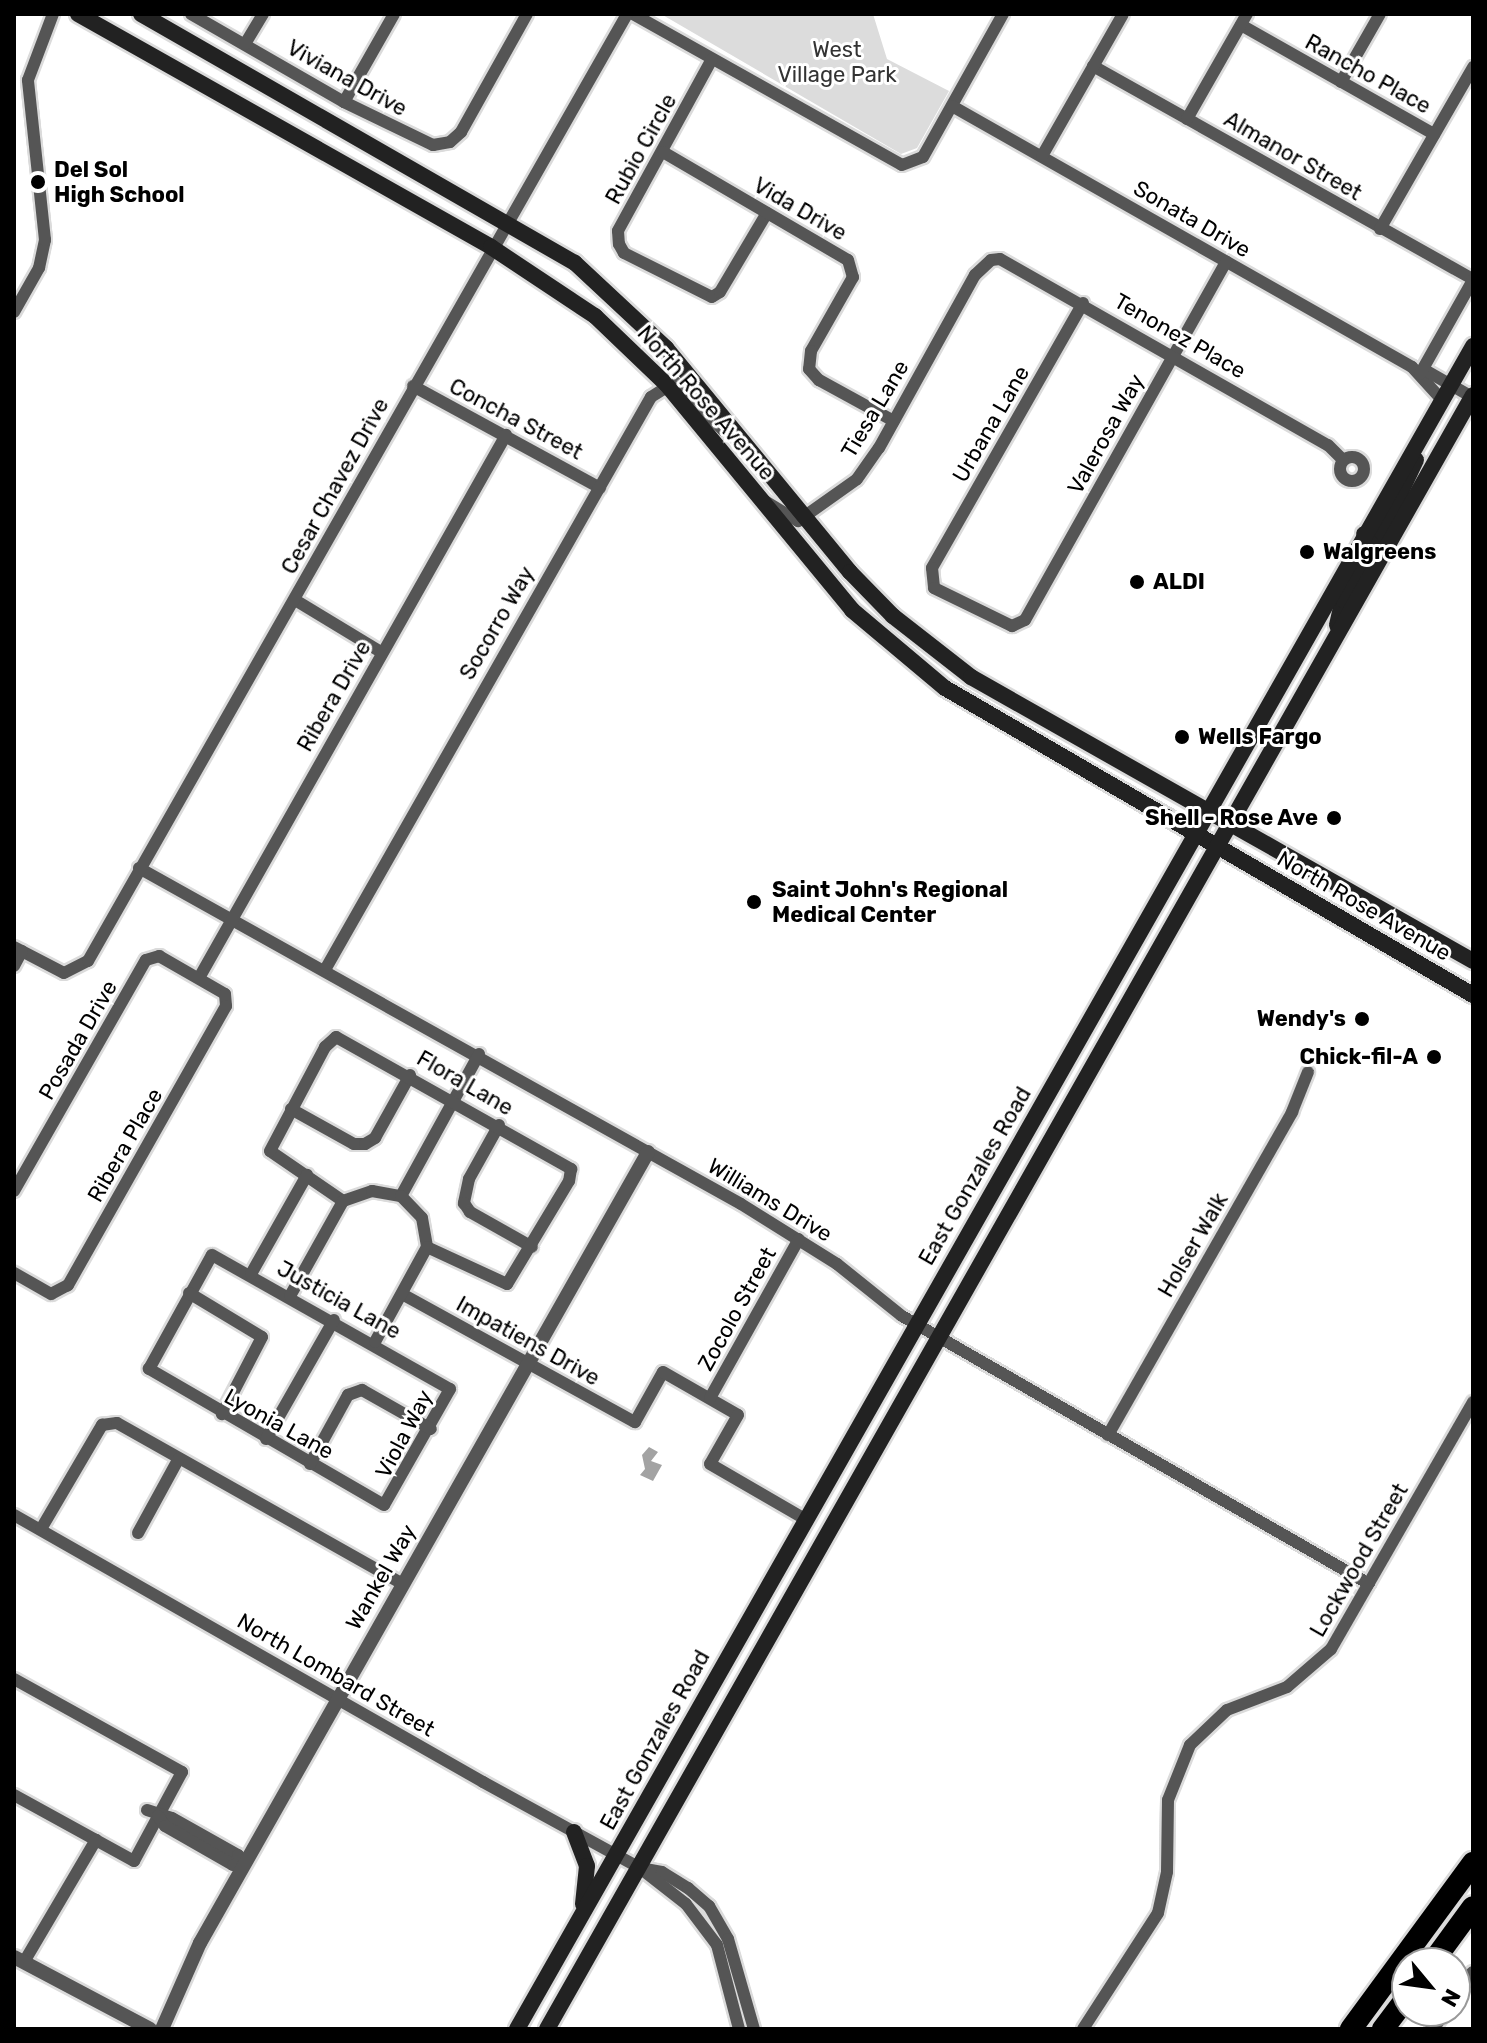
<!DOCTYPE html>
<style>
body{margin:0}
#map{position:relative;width:1487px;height:2043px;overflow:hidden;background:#fff;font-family:Rubik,sans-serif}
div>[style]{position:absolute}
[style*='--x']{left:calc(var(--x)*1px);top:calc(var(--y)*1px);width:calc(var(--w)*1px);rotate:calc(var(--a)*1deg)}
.green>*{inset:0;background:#dcdcdc}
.water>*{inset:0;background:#a3a3a3}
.roads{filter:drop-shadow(2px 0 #dbdbdb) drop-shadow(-2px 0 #dbdbdb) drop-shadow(0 2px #dbdbdb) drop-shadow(0 -2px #dbdbdb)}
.minor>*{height:12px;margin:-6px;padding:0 6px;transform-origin:6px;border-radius:6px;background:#555}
.minor>.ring{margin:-6px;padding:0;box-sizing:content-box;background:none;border:12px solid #555;border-radius:50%}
.tertiary>*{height:14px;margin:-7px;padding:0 7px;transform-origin:7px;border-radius:7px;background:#555}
.secondary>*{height:16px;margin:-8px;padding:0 8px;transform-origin:8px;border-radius:8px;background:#222}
.motorway>*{height:22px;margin:-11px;padding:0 11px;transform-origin:11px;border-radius:11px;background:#000}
.dots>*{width:22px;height:22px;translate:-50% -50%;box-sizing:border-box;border:4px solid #fff;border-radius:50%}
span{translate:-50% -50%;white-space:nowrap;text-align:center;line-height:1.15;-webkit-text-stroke:6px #fff;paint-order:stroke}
.park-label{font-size:22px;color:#333}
.street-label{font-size:22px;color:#000}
.poi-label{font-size:22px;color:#000;font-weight:700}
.left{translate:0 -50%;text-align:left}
.right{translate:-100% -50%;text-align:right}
.frame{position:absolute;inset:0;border:16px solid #000;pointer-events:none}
.north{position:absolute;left:1391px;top:1947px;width:80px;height:80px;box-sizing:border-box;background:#fff;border:2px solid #999;border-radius:50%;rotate:119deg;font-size:22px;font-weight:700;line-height:32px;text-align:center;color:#000}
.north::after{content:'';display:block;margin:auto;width:28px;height:36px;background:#000;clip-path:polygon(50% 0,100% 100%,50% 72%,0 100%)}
</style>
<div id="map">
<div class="green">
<i style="clip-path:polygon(661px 14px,873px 14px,887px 59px,949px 91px,917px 148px,901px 154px)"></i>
</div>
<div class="water">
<i style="clip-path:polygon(649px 1447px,658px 1452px,651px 1461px,662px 1465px,653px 1481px,640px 1475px,645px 1469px,642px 1455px)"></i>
</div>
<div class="roads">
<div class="minor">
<i style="--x:191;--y:14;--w:177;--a:29.9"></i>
<i style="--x:344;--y:102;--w:99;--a:25.8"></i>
<i style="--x:433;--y:145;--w:17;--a:-10"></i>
<i style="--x:450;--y:142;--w:15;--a:-42"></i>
<i style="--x:461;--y:132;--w:135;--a:-60.8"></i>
<i style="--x:633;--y:14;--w:308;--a:29.3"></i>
<i style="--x:902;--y:165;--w:22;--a:-21"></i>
<i style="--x:923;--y:157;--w:164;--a:-60.8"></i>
<i style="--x:1241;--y:25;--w:222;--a:29.5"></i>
<i style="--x:245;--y:44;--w:35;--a:-59"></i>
<i style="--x:712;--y:59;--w:196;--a:118.7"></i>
<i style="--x:618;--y:231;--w:13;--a:86"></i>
<i style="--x:619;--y:244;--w:10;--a:61"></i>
<i style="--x:624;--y:253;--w:98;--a:26.6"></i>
<i style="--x:712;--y:297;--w:9;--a:-32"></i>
<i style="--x:720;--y:292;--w:92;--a:-59.3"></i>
<i style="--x:1093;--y:66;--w:436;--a:29.3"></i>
<i style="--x:1341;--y:82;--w:78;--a:-60.2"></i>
<i style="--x:344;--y:102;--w:101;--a:-60.4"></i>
<i style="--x:952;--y:106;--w:529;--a:29.57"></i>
<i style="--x:1412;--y:367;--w:45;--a:47.7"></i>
<i style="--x:1187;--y:119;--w:121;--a:-60.3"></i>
<i style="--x:663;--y:152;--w:214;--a:30.3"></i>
<i style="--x:848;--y:260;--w:18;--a:74"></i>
<i style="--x:853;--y:277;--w:85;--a:119.6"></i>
<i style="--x:811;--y:351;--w:18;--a:96"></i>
<i style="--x:809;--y:369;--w:15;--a:48"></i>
<i style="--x:819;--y:380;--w:85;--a:28.7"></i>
<i style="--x:1042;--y:156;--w:163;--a:-60.3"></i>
<i style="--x:1380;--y:229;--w:187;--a:-60.1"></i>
<i style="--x:1083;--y:303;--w:305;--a:119.7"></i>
<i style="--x:932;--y:568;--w:20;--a:84"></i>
<i style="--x:934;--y:588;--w:87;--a:26"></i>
<i style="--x:1012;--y:626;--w:14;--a:-25"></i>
<i style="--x:1025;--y:620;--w:411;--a:-60.7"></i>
<i style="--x:14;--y:312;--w:51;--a:-60.4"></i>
<i style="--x:39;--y:268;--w:29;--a:-78"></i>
<i style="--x:45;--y:240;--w:161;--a:-96.1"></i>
<i style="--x:28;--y:80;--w:71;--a:-69.3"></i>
<i style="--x:1423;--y:369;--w:56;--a:29.7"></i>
<i style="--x:1420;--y:374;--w:108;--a:-60.6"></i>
<i style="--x:413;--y:386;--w:213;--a:28.6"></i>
<i class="ring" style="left:1340px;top:457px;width:12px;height:12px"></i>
<i style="--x:763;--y:500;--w:41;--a:31"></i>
<i style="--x:798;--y:521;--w:72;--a:-35.4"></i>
<i style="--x:857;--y:479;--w:38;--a:-55"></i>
<i style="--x:879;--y:448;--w:198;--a:-61"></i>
<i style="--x:975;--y:275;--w:22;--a:-43"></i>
<i style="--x:991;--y:260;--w:9;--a:-6"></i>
<i style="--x:1000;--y:259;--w:377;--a:29.6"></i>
<i style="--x:1328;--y:445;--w:21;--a:45"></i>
<i style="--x:295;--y:600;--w:100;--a:31.2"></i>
<i style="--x:139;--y:868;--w:689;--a:29.17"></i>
<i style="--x:741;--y:1204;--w:113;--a:32"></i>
<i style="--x:837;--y:1264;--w:83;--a:38.7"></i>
<i style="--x:902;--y:1316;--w:538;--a:29.85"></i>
<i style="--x:14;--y:947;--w:56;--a:27.5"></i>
<i style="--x:64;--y:973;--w:27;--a:-27"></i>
<i style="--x:88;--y:961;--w:1090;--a:-60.35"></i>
<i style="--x:14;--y:966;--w:17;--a:-62"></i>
<i style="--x:326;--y:968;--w:657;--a:-60.35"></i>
<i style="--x:651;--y:397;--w:28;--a:-32"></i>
<i style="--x:675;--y:382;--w:69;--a:45"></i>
<i style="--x:724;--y:431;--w:11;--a:15"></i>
<i style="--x:199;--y:978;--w:624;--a:-60.52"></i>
<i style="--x:291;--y:1109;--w:72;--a:29.1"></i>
<i style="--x:354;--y:1144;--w:11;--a:0"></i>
<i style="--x:365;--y:1144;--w:12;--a:-31"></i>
<i style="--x:375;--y:1138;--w:72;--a:-60.9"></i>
<i style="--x:499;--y:1125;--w:62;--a:119.1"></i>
<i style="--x:469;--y:1179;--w:25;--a:102"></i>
<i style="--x:464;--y:1203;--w:11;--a:56"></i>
<i style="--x:470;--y:1212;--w:71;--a:29.4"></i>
<i style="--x:14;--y:1191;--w:266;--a:-60.3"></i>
<i style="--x:146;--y:960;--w:14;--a:-17"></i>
<i style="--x:159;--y:956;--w:76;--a:29.9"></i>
<i style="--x:225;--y:994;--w:12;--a:85"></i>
<i style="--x:226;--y:1006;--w:321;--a:119.5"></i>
<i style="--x:68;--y:1285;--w:19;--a:152"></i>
<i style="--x:51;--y:1294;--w:43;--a:-150.4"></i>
<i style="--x:401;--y:1196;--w:162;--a:-61.2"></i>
<i style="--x:343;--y:1201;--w:88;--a:-145.6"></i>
<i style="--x:270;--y:1151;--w:118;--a:-62.1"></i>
<i style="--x:325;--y:1047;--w:15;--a:-42"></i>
<i style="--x:336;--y:1037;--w:270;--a:29.3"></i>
<i style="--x:571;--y:1169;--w:12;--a:99"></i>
<i style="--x:569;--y:1181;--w:120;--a:121"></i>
<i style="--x:507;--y:1284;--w:88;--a:-155.2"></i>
<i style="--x:212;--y:1255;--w:273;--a:29.4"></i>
<i style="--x:450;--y:1389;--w:133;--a:119.6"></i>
<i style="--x:384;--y:1505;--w:272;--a:-149.9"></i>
<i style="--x:149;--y:1369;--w:130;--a:-61.1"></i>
<i style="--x:251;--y:1274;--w:114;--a:-60.5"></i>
<i style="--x:189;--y:1293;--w:85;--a:31.1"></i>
<i style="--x:262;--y:1337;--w:87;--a:117.5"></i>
<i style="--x:402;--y:1294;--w:266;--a:28.8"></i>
<i style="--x:635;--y:1422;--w:57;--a:-60.8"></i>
<i style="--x:663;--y:1372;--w:86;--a:29.8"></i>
<i style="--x:738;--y:1415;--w:56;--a:119.7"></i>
<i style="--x:710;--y:1464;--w:110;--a:30.1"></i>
<i style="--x:290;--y:1296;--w:109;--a:-60.8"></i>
<i style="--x:343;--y:1201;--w:31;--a:-19"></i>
<i style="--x:372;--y:1191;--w:29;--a:10"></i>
<i style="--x:401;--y:1196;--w:30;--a:46"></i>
<i style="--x:422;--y:1218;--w:29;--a:80"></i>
<i style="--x:427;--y:1247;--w:108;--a:118.7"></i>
<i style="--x:710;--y:1398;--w:182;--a:-60.8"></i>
<i style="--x:1108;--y:1435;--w:372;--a:-60.3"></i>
<i style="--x:1292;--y:1112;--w:43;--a:-68.2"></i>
<i style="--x:266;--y:1439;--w:137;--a:-60.3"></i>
<i style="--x:310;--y:1464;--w:79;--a:-61.2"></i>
<i style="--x:348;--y:1395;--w:15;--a:-20"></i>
<i style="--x:362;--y:1390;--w:79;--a:29.5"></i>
<i style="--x:14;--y:1515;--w:540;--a:29.65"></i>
<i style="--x:483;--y:1782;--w:179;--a:28.7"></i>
<i style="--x:640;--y:1868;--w:22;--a:10"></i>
<i style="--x:662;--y:1872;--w:31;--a:32"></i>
<i style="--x:688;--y:1888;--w:28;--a:41"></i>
<i style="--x:709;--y:1906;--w:38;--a:60"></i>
<i style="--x:728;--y:1939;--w:94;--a:73.9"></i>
<i style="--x:41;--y:1529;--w:121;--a:-59.6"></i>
<i style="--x:102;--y:1425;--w:15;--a:-8"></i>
<i style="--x:117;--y:1423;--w:328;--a:29.4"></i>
<i style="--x:138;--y:1533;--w:85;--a:-61.3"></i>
<i style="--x:14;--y:1679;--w:192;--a:29"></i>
<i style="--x:182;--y:1772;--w:101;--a:118.3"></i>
<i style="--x:134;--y:1861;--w:137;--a:-151.2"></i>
<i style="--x:147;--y:1810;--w:26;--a:18"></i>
<i style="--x:172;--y:1818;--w:76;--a:29.3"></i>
<i style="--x:238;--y:1855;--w:12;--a:59"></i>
<i style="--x:158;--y:1816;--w:12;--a:55"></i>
<i style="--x:165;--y:1826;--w:78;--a:29.8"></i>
<i style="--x:233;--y:1865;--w:11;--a:0"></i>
<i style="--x:640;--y:1868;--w:58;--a:38"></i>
<i style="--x:686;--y:1904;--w:51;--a:52.9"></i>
<i style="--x:717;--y:1945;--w:87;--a:75.3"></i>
<i style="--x:24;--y:1962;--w:142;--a:-59.5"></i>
<i style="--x:1083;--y:2029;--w:138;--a:-57.1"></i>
<i style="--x:1158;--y:1913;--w:42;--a:-77.6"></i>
<i style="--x:1167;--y:1872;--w:72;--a:-89.2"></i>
<i style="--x:1168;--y:1800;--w:59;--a:-68.2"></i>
<i style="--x:1190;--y:1745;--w:51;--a:-43.4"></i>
<i style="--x:1227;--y:1710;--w:64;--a:-21"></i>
<i style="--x:1287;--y:1687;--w:58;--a:-40.8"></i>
<i style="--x:1331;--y:1649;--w:285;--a:-60.1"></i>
</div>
<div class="tertiary">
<i style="--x:14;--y:1957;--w:154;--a:27.9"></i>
<i style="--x:1455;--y:1997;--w:30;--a:-53"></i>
<i style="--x:162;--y:2029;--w:94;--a:-66.2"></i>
<i style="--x:200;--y:1943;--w:909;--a:-60.47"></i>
<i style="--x:1432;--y:2029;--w:22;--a:-54"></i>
</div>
<div class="secondary">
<i style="--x:78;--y:14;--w:474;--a:29.4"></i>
<i style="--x:491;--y:247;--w:125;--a:33.6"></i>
<i style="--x:595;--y:316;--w:98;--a:43.8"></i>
<i style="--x:666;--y:384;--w:293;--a:50.5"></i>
<i style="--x:852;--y:610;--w:121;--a:40"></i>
<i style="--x:945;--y:688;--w:611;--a:30.18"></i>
<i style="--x:141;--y:14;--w:500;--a:29.84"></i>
<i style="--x:575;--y:263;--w:125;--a:43"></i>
<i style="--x:666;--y:348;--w:290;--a:50.6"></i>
<i style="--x:850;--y:572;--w:62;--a:45.7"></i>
<i style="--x:893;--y:616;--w:99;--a:38"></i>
<i style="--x:971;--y:677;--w:577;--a:29.5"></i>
<i style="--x:1387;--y:547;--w:14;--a:-115"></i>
<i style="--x:1381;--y:534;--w:82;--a:-64.7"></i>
<i style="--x:1337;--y:625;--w:26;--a:-77"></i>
<i style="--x:1343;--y:600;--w:63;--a:-63.4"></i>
<i style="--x:1371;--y:544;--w:12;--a:-125"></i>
<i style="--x:574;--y:1832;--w:36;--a:69"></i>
<i style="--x:587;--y:1866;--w:38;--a:96"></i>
<i style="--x:517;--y:2029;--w:1936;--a:-60.4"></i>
<i style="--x:547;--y:2029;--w:1878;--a:-60.46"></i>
</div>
<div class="motorway">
<i style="--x:1432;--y:1963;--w:69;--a:-53.8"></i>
<i style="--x:1351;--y:2029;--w:206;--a:-53.7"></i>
<i style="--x:1383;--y:2029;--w:40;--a:-53"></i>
</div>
</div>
<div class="dots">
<i style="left:38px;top:182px;background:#000"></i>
<i style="left:1307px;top:552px;background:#000"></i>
<i style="left:1137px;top:582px;background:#000"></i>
<i style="left:1182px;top:737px;background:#000"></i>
<i style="left:1334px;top:818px;background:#000"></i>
<i style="left:754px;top:902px;background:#000"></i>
<i style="left:1362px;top:1019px;background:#000"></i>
<i style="left:1434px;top:1057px;background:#000"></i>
</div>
<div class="park-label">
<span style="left:837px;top:62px">West<br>Village Park</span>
</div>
<div class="street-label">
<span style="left:1368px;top:74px;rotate:29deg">Rancho Place</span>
<span style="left:347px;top:78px;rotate:29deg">Viviana Drive</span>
<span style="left:641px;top:149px;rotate:-61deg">Rubio Circle</span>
<span style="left:1293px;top:156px;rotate:30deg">Almanor Street</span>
<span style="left:800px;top:209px;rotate:30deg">Vida Drive</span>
<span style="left:1192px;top:219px;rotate:30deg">Sonata Drive</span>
<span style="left:1180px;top:336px;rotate:30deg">Tenonez Place</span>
<span style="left:706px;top:403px;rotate:49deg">North Rose Avenue</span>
<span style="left:875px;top:409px;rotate:-59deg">Tiesa Lane</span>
<span style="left:516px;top:419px;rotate:28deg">Concha Street</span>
<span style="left:991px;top:424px;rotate:-60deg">Urbana Lane</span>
<span style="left:1106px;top:434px;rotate:-61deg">Valerosa Way</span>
<span style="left:335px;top:486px;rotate:-61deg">Cesar Chavez Drive</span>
<span style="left:497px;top:623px;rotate:-60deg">Socorro Way</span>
<span style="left:334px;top:696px;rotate:-60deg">Ribera Drive</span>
<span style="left:1364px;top:906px;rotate:30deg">North Rose Avenue</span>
<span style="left:78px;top:1040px;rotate:-60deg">Posada Drive</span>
<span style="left:465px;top:1083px;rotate:30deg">Flora Lane</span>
<span style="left:125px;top:1145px;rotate:-60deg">Ribera Place</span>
<span style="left:975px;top:1176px;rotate:-60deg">East Gonzales Road</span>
<span style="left:770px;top:1200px;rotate:31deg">Williams Drive</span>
<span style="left:1193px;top:1245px;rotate:-60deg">Holser Walk</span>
<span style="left:339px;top:1300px;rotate:29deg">Justicia Lane</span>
<span style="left:737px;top:1309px;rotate:-61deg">Zocolo Street</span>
<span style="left:528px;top:1341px;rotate:29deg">Impatiens Drive</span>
<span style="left:279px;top:1424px;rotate:29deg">Lyonia Lane</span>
<span style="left:404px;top:1434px;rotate:-62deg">Viola Way</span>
<span style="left:1359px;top:1560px;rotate:-60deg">Lockwood Street</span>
<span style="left:381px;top:1577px;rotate:-60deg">Wankel Way</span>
<span style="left:336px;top:1675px;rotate:30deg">North Lombard Street</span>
<span style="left:655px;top:1740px;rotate:-61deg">East Gonzales Road</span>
</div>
<div class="poi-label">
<span class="left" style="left:54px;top:182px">Del Sol<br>High School</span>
<span class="left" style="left:1323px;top:552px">Walgreens</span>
<span class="left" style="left:1153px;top:582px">ALDI</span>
<span class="left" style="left:1198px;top:737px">Wells Fargo</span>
<span class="right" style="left:1318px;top:818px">Shell - Rose Ave</span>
<span class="left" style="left:772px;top:902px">Saint John's Regional<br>Medical Center</span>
<span class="right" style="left:1346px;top:1019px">Wendy's</span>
<span class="right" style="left:1418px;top:1057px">Chick-fil-A</span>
</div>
<div class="frame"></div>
<div class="north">N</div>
</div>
